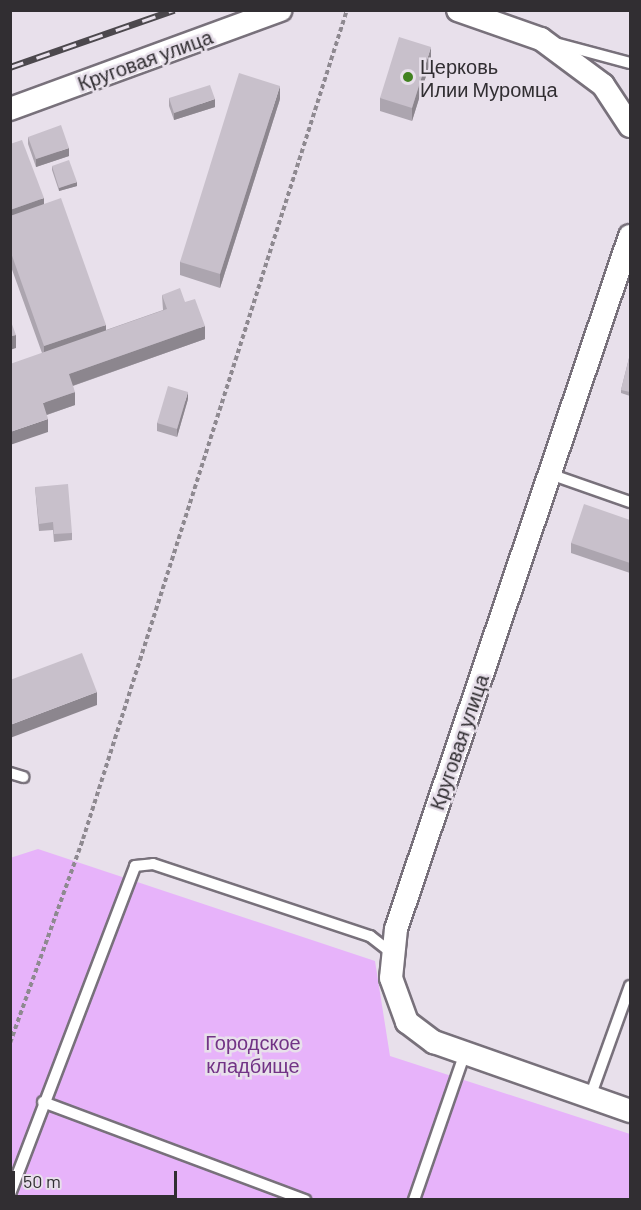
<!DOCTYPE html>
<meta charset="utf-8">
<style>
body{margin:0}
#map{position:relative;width:641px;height:1210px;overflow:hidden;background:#e8e0eb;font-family:Barlow,sans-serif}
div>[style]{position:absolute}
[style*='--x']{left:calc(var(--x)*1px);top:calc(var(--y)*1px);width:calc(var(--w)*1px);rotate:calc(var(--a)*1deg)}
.green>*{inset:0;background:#e7b3fa}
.path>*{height:4px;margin-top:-2px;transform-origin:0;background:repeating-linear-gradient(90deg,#8e8990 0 4.5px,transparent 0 7.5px)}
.roads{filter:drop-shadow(2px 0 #78717b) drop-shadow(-2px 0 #78717b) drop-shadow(0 2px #78717b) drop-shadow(0 -2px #78717b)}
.service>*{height:10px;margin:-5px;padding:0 5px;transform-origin:5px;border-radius:5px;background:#fff}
.minor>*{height:22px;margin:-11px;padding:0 11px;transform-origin:11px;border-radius:11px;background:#fff}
.rail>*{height:7px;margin-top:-3.5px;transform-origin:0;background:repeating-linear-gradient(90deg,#e8e0eb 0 14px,#4c484d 0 28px);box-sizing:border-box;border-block:2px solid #4c484d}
.wall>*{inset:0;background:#aca5af}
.shaded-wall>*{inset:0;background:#8c868e}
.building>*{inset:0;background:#c8c0cb}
.dots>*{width:16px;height:16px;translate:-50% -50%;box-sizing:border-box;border:3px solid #e8e0eb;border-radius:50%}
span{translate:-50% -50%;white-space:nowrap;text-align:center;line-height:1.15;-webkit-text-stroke:5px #e8e0eb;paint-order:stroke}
.street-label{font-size:20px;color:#312e32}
.poi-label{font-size:20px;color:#312e32}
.left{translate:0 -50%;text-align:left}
.park-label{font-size:20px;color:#723386}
.frame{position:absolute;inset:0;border:12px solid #312e32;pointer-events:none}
.scale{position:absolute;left:12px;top:1171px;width:165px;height:27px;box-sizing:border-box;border:3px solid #312e32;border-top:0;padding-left:8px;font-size:18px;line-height:21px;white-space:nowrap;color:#312e32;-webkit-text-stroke:4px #e8e0eb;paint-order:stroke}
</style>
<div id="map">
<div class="green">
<i style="clip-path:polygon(38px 849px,375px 961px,390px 1056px,630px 1134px,630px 1199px,11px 1199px,10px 858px)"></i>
</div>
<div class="path">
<i style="--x:10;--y:1043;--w:217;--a:-70.3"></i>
<i style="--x:83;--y:839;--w:870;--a:-72.34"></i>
</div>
<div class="roads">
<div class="service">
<i style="--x:559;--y:44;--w:73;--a:15"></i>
<i style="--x:550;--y:474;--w:85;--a:19.3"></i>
<i style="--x:10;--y:773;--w:14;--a:17"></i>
<i style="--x:590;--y:1097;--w:118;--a:-70.2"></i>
<i style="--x:43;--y:1102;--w:280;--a:20.5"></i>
<i style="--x:10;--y:1194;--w:351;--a:-69.1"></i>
<i style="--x:135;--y:866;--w:18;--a:-6"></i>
<i style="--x:153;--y:864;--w:229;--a:18.4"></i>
<i style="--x:370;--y:936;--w:31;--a:38"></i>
<i style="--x:414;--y:1200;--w:152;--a:-70.9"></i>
</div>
<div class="minor">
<i style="--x:458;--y:10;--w:88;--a:19.3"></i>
<i style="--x:541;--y:39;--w:77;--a:36.6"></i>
<i style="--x:603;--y:85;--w:49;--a:56.6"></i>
<i style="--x:10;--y:109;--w:288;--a:-20.1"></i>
<i style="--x:630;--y:236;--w:731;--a:108.66"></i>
<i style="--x:396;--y:929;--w:49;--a:95.8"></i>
<i style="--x:391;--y:978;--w:47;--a:70"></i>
<i style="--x:407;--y:1022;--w:34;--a:37"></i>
<i style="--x:434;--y:1042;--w:208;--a:19.4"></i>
</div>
</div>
<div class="rail">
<i style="--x:10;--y:67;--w:174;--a:-19.2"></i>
</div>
<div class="wall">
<i style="clip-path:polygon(431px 60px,412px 121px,380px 111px,380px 98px)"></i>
<i style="clip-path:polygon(169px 98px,215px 107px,174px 120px,169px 106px)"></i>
<i style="clip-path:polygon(280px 99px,220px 288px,180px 275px,180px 262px)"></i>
<i style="clip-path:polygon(28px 137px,69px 156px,36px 167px,28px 144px)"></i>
<i style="clip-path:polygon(10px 144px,44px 205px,106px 330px,163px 310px,162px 295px,185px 302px,205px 339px,73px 386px,75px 405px,47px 415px,48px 432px,42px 353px,10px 264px)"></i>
<i style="clip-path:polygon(52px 166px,77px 186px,59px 191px,52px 170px)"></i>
<i style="clip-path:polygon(630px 354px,630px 396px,621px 393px,621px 390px)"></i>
<i style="clip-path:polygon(188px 399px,177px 437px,157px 431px,157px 423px)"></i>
<i style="clip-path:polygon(35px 487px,72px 533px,72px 540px,54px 542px,53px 530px,39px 531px)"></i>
<i style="clip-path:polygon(630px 520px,630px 573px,571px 553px,571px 543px)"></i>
</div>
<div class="shaded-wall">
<i style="clip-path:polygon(431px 47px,431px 60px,412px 121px,412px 108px)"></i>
<i style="clip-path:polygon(280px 86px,280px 99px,220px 288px,220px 274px)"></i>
<i style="clip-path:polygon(215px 99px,215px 107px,174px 120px,174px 113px)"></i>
<i style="clip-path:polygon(69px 148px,69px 156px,36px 167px,36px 159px)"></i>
<i style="clip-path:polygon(77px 182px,77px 186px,59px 191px,59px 188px)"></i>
<i style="clip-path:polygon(44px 198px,44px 209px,10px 221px,10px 210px)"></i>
<i style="clip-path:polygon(106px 325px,106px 338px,44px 359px,44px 346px)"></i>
<i style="clip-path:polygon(205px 326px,205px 339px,69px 387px,69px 374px)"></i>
<i style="clip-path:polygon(16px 335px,16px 348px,10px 350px,10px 336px)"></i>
<i style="clip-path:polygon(75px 392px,75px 405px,43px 416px,43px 403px)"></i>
<i style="clip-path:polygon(188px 392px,188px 399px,177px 437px,177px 429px)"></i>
<i style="clip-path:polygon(48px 419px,48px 432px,10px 445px,10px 432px)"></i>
<i style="clip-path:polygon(97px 692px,97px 705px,10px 738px,10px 725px)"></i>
</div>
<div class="building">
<i style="clip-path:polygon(399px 37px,431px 47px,412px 108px,380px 98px)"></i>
<i style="clip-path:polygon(239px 73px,280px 86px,220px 274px,180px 262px)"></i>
<i style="clip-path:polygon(210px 85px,215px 99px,174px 113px,169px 98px)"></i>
<i style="clip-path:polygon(61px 125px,69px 148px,36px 159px,28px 137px)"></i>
<i style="clip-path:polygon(22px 140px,44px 198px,10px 210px,10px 144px)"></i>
<i style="clip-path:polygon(69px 160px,77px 182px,59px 188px,52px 166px)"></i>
<i style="clip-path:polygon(61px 198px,106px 325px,44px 346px,10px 250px,10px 216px)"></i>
<i style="clip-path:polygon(180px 288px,185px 302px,195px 299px,205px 326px,69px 374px,75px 392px,43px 403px,48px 419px,10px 432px,10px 364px,167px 309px,162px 295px)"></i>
<i style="clip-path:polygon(10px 319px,16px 335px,10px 336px)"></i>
<i style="clip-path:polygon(630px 354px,630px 392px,621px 390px)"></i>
<i style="clip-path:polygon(168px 386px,188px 392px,177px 429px,157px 423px)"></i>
<i style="clip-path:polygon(68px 484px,72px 533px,54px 534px,53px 522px,39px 524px,35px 487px)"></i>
<i style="clip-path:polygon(584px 504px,630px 520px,630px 563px,571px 543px)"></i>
<i style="clip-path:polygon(82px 653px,97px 692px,10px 725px,10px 680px)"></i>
</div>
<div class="dots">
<i style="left:408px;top:77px;background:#428221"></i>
</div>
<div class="street-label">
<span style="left:145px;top:60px;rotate:-20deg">Круговая улица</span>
<span style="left:459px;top:742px;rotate:-71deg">Круговая улица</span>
</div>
<div class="poi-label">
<span class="left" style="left:420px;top:78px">Церковь<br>Илии Муромца</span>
</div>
<div class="park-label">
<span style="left:253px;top:1054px">Городское<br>кладбище</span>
</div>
<div class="frame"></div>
<div class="scale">50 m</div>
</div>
